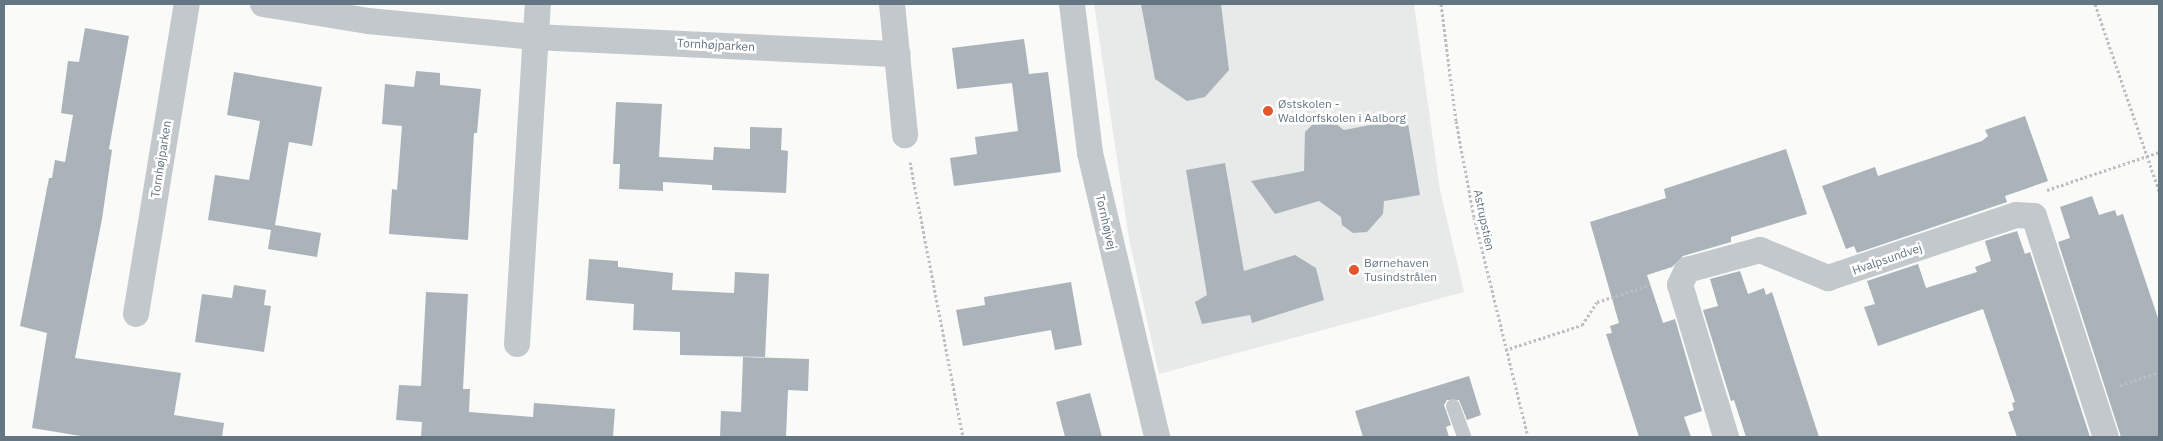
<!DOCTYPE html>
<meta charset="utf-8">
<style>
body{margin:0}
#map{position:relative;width:2163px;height:441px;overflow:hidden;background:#fafaf8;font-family:"IBM Plex Sans",sans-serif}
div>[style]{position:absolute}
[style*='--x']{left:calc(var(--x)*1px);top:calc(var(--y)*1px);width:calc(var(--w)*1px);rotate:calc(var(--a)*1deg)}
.built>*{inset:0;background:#e8e9e9}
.building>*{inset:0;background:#aab3b9}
.path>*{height:3px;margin-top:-1.5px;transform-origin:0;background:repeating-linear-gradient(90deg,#bbbfc2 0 2.5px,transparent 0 5px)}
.lane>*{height:14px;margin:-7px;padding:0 7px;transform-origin:7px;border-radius:7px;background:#c3c8cc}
.street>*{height:26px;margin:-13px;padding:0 13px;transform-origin:13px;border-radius:13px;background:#c3c8cc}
.dots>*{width:14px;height:14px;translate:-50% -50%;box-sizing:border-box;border:2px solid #fff;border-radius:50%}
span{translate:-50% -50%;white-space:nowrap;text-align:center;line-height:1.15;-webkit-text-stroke:5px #fff;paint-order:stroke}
.street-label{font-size:12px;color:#657683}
.poi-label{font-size:12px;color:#657683}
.left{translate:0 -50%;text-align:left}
.frame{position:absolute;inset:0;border:5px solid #657683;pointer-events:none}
</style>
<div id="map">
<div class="built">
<i style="clip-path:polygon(1094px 4px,1414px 4px,1440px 190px,1464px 292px,1159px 374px,1129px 239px)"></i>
</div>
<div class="building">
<i style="clip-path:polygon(1141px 4px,1221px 4px,1229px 70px,1205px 97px,1187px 101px,1155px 79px)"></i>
<i style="clip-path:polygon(85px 28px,129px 36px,109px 149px,112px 150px,102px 219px,75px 358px,181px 373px,174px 415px,224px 423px,222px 437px,87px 437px,32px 428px,47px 333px,20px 326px,49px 178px,52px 178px,55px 160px,65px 162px,73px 115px,61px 113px,68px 61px,79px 62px)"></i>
<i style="clip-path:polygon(1024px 39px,1029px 74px,1048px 72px,1061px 172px,954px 186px,950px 158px,977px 154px,975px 137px,1018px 131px,1012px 83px,957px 89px,952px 48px)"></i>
<i style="clip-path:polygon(416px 71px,440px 73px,440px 85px,481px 89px,477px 133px,474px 133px,468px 240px,389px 234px,392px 189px,397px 190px,402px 126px,382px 124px,385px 84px,414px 87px)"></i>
<i style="clip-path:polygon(234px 72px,322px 87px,312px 146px,289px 142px,275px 225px,321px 233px,317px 257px,268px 249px,271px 230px,208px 220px,215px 175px,249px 180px,260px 121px,227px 115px)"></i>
<i style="clip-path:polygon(616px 102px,662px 104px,659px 157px,713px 160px,714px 147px,750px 149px,750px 127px,782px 128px,781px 150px,788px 151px,786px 193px,712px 190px,712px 185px,663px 182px,663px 191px,619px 189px,620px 164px,613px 164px)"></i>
<i style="clip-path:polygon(2025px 116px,2048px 181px,2005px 196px,2007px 202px,1857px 253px,1854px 246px,1846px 249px,1822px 186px,1875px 167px,1878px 176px,1982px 141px,1988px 136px,1985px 130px)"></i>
<i style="clip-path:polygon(1407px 118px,1420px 195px,1384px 201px,1383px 214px,1367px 232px,1353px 233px,1342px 225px,1341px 217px,1319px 201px,1275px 214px,1251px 181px,1304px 171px,1305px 132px,1313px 124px,1336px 124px,1344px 130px)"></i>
<i style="clip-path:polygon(1786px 149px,1807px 214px,1731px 237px,1731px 242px,1683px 256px,1672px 267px,1647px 275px,1663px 323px,1675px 319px,1702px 411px,1684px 417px,1691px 437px,1639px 437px,1606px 334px,1612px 333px,1610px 326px,1619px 323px,1590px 222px,1666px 198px,1664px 189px)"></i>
<i style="clip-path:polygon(1225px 163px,1244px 271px,1295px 255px,1316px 268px,1324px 300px,1252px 323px,1250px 315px,1202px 324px,1195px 302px,1207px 295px,1186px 170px)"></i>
<i style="clip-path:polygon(2092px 196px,2099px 215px,2115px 210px,2117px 216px,2123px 214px,2159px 321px,2159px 437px,2121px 437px,2058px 242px,2070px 238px,2060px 207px)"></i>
<i style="clip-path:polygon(2017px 231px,2025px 254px,2030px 252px,2090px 437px,2017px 437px,2008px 412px,2014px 410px,2012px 403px,2015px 402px,1983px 309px,1878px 346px,1864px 307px,1875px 304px,1867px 281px,1918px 264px,1926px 288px,1977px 272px,1975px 267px,1991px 261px,1985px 241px)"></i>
<i style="clip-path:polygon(589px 259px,618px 261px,618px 267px,673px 273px,672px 290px,734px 293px,735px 272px,769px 274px,765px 357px,680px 355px,680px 332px,633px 330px,634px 304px,586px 300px)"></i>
<i style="clip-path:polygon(1740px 271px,1748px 294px,1764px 288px,1766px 295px,1772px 292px,1819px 437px,1746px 437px,1734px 400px,1731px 401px,1703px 310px,1718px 306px,1710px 279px)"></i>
<i style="clip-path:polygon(1071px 282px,1082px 345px,1055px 350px,1051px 330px,963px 346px,956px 310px,985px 305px,984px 297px)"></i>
<i style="clip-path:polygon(234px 285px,266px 290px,264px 305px,271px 306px,264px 352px,195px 342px,202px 294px,232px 298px)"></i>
<i style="clip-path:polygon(426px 292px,468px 294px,463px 389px,470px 389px,469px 412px,533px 417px,534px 403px,615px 409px,613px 437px,421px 437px,422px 422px,396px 420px,399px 385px,421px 386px)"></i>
<i style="clip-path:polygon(743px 357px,809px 359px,808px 391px,788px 390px,786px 437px,720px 437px,721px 411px,741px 412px)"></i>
<i style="clip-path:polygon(1469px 376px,1481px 415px,1467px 420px,1459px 400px,1447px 400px,1444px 405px,1451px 425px,1446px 427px,1449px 437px,1363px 437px,1355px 411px)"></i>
<i style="clip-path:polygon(1090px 393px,1102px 437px,1065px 437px,1056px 402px)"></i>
</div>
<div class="path">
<i style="--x:1441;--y:4;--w:118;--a:82.7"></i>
<i style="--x:1456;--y:121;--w:98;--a:79.4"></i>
<i style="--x:1474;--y:217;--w:227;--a:76.2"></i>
<i style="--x:2095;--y:4;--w:198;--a:71.1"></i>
<i style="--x:910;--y:162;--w:280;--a:79.1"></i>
<i style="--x:2047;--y:190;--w:118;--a:-18.7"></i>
<i style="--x:1505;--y:350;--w:81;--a:-18"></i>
<i style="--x:1582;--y:325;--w:27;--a:-57"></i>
<i style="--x:1597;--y:302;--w:56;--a:-17.8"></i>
<i style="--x:2120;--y:385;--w:41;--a:-18.4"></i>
</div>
<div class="lane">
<i style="--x:1453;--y:406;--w:33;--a:70"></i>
</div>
<div class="street">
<i style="--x:263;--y:4;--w:106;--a:9.2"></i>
<i style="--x:368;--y:21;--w:167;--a:5.5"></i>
<i style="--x:534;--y:37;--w:364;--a:2.7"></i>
<i style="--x:892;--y:4;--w:132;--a:84.3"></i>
<i style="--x:1072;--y:4;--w:150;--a:83.1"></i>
<i style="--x:1090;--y:153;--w:292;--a:76.7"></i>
<i style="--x:136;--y:314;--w:314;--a:-80.7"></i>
<i style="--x:517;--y:344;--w:341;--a:-86.5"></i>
<i style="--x:1726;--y:437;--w:159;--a:-106.8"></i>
<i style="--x:1680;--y:285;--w:17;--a:-65"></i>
<i style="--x:1687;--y:270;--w:76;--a:-15.3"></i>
<i style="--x:1760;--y:250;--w:74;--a:22.4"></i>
<i style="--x:1828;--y:278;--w:198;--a:-18.5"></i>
<i style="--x:2016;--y:215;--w:18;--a:3"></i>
<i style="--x:2034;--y:216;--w:232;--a:72"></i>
</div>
<div class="dots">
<i style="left:1268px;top:111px;background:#e4572e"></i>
<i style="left:1354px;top:270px;background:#e4572e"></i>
</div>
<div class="street-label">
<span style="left:716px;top:45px;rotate:3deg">Tornhøjparken</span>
<span style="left:161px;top:159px;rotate:-81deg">Tornhøjparken</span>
<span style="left:1484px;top:220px;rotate:78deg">Astrupstien</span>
<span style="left:1106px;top:222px;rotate:77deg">Tornhøjvej</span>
<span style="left:1887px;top:259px;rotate:-19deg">Hvalpsundvej</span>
</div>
<div class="poi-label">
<span class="left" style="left:1278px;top:111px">Østskolen -<br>Waldorfskolen i Aalborg</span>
<span class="left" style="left:1364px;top:270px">Børnehaven<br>Tusindstrålen</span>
</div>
<div class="frame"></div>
</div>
